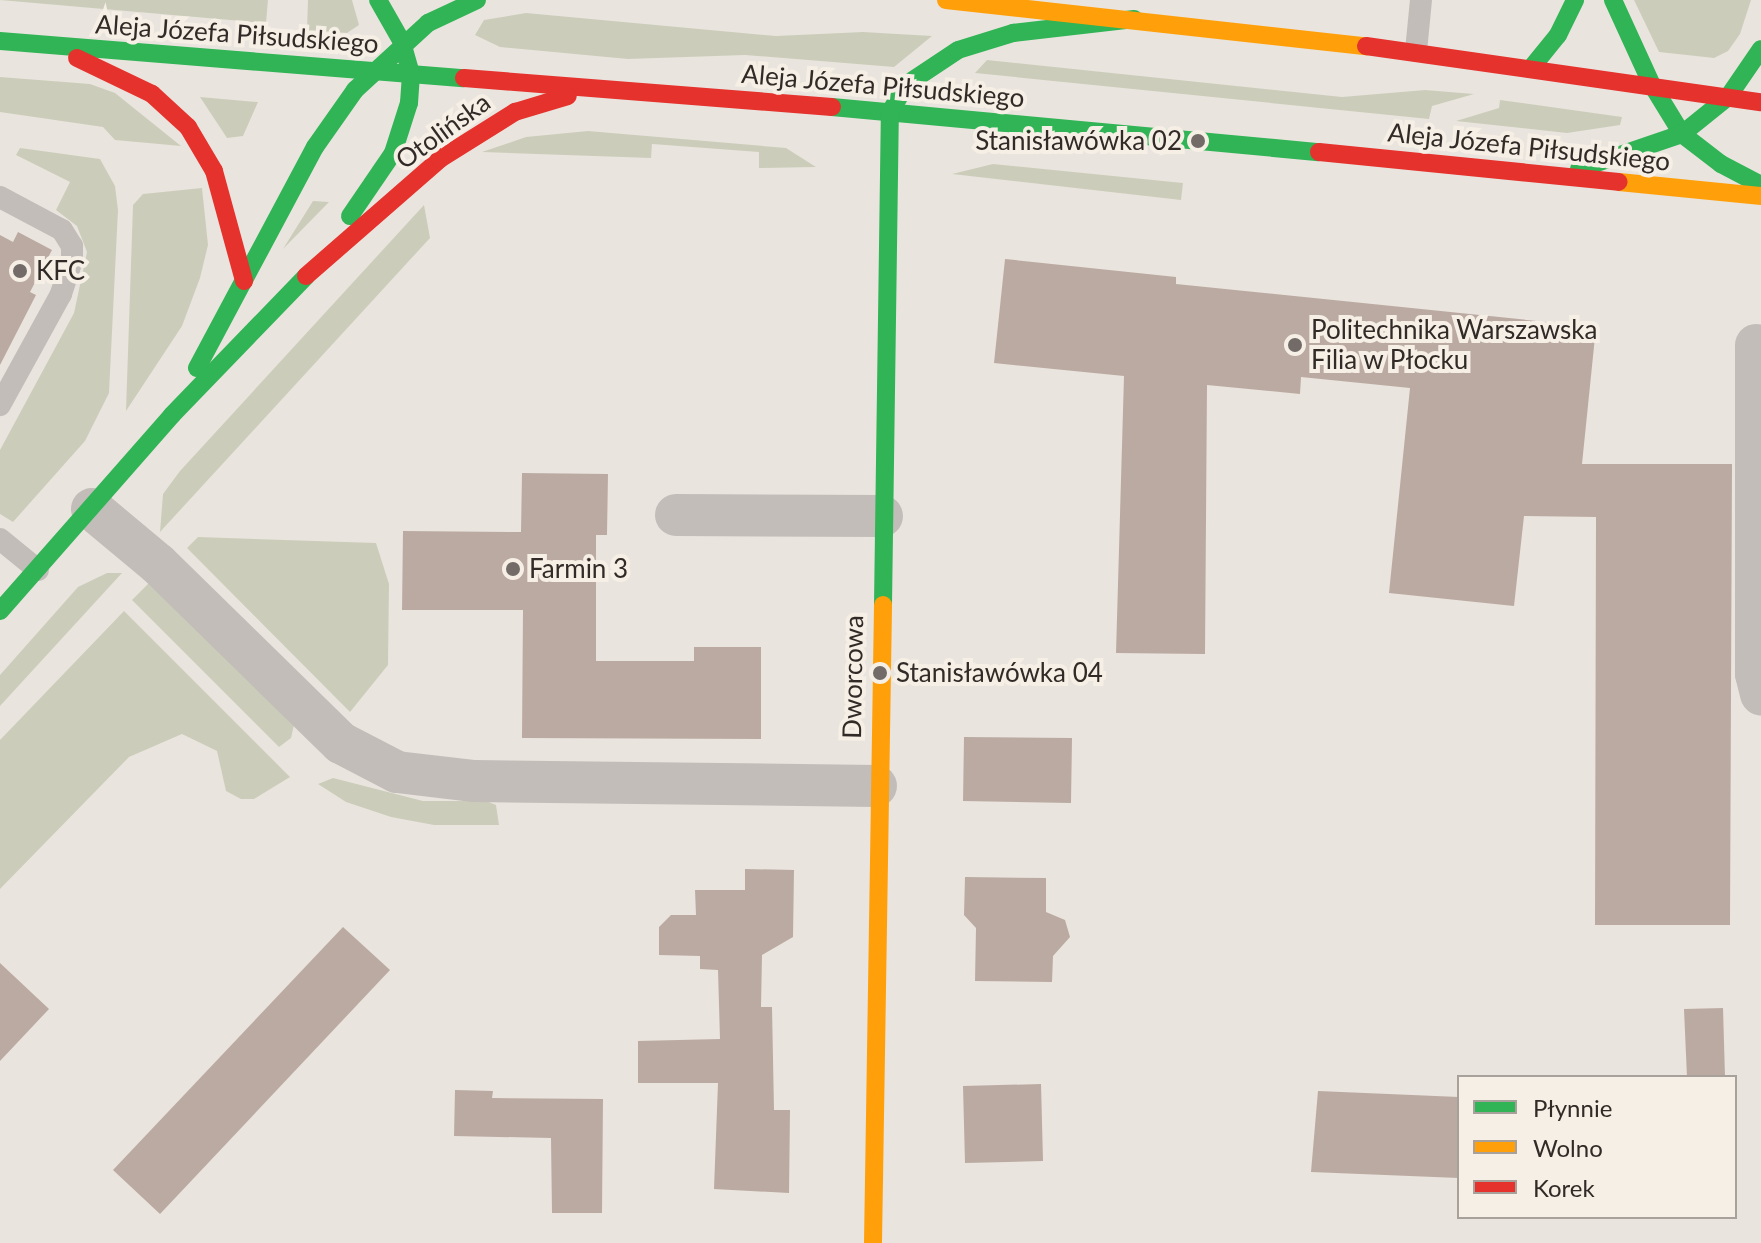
<!DOCTYPE html>
<meta charset="utf-8">
<style>
body{margin:0}
#map{position:relative;width:1761px;height:1243px;overflow:hidden;background:#eae4de;font-family:Lato,sans-serif}
div>[style]{position:absolute}
[style*='--x']{left:calc(var(--x)*1px);top:calc(var(--y)*1px);width:calc(var(--w)*1px);rotate:calc(var(--a)*1deg)}
.green>*{inset:0;background:#cbcdba}
.building>*{inset:0;background:#bbaaa2}
.lane>*{height:22px;margin:-11px;padding:0 11px;transform-origin:11px;border-radius:11px;background:#c2bdb8}
.street>*{height:42px;margin:-21px;padding:0 21px;transform-origin:21px;border-radius:21px;background:#c2bdb8}
.fast>*{height:18px;margin:-9px;padding:0 9px;transform-origin:9px;border-radius:9px;background:#30b455}
.slow>*{height:18px;margin:-9px;padding:0 9px;transform-origin:9px;border-radius:9px;background:#ff9f0a}
.jam>*{height:18px;margin:-9px;padding:0 9px;transform-origin:9px;border-radius:9px;background:#e5322d}
.dots>*{width:22px;height:22px;translate:-50% -50%;box-sizing:border-box;border:4px solid #f6efe6;border-radius:50%}
span{translate:-50% -50%;white-space:nowrap;text-align:center;line-height:1.15;-webkit-text-stroke:8px #f6efe6;paint-order:stroke}
.street-label{font-size:26px;color:#322a27}
.poi-label{font-size:26px;color:#322a27}
.right{translate:-100% -50%;text-align:right}
.left{translate:0 -50%;text-align:left}
.legend{position:absolute;left:1457px;top:1075px;width:280px;height:144px;box-sizing:border-box;background:#f6efe6;border:2px solid #a8a09a;margin:0;padding:10px 14px;list-style:none;font-size:24px;color:#322a27}
.legend li{display:flex;align-items:center;gap:16px;height:40px}
.legend b{width:40px;border:2px solid #a8a09a}
</style>
<div id="map">
<div class="green">
<i style="clip-path:polygon(0 0,268px 0,266px 23px)"></i>
<i style="clip-path:polygon(308px 0,352px 0,359px 25px,347px 33px,307px 30px)"></i>
<i style="clip-path:polygon(1634px 0,1751px 0,1740px 34px,1728px 51px,1714px 58px,1659px 52px)"></i>
<i style="clip-path:polygon(526px 13px,776px 36px,863px 32px,932px 36px,894px 67px,745px 55px,628px 59px,500px 47px,475px 35px,484px 20px)"></i>
<i style="clip-path:polygon(987px 60px,1342px 97px,1425px 90px,1474px 94px,1432px 106px,1429px 119px,975px 73px)"></i>
<i style="clip-path:polygon(0 77px,90px 84px,115px 93px,181px 146px,115px 140px,103px 127px,0 112px)"></i>
<i style="clip-path:polygon(200px 97px,257px 102px,258px 102px,243px 136px,227px 138px)"></i>
<i style="clip-path:polygon(1500px 100px,1622px 117px,1620px 125px,1567px 133px,1456px 121px,1499px 108px)"></i>
<i style="clip-path:polygon(588px 131px,786px 148px,816px 167px,759px 168px,759px 152px,652px 144px,651px 158px,482px 152px,526px 137px)"></i>
<i style="clip-path:polygon(20px 148px,100px 159px,115px 186px,118px 210px,109px 393px,85px 441px,13px 522px,0 514px,0 450px,74px 313px,87px 252px,77px 226px,56px 210px,70px 182px,16px 155px)"></i>
<i style="clip-path:polygon(993px 164px,1183px 183px,1181px 200px,952px 174px)"></i>
<i style="clip-path:polygon(202px 188px,208px 245px,200px 278px,182px 326px,126px 411px,133px 205px,143px 194px)"></i>
<i style="clip-path:polygon(313px 201px,329px 202px,283px 249px)"></i>
<i style="clip-path:polygon(424px 205px,430px 238px,160px 532px,163px 494px,180px 471px)"></i>
<i style="clip-path:polygon(198px 537px,376px 543px,389px 584px,388px 665px,350px 712px,187px 548px)"></i>
<i style="clip-path:polygon(107px 573px,122px 573px,0 706px,0 675px,78px 587px)"></i>
<i style="clip-path:polygon(150px 582px,294px 725px,291px 738px,279px 747px,132px 600px)"></i>
<i style="clip-path:polygon(124px 611px,290px 777px,254px 799px,241px 799px,226px 791px,217px 751px,182px 734px,129px 757px,0 889px,0 740px)"></i>
<i style="clip-path:polygon(333px 778px,423px 801px,486px 801px,496px 805px,499px 825px,434px 825px,391px 817px,346px 802px,318px 784px)"></i>
</div>
<div class="building">
<i style="clip-path:polygon(18px 232px,52px 250px,30px 292px,36px 295px,0 365px,0 235px,13px 242px)"></i>
<i style="clip-path:polygon(1005px 259px,1176px 277px,1176px 284px,1596px 327px,1582px 464px,1732px 464px,1730px 925px,1595px 925px,1596px 517px,1524px 516px,1514px 606px,1389px 593px,1410px 388px,1301px 377px,1300px 394px,1207px 385px,1205px 654px,1116px 653px,1124px 376px,994px 363px)"></i>
<i style="clip-path:polygon(522px 473px,608px 474px,607px 535px,596px 535px,596px 661px,694px 661px,694px 647px,761px 647px,761px 739px,522px 738px,523px 610px,402px 610px,403px 531px,521px 532px)"></i>
<i style="clip-path:polygon(964px 737px,1072px 738px,1071px 803px,963px 801px)"></i>
<i style="clip-path:polygon(745px 869px,794px 870px,793px 937px,762px 955px,761px 1007px,772px 1007px,774px 1110px,790px 1110px,789px 1193px,714px 1189px,718px 1083px,638px 1083px,638px 1041px,720px 1039px,718px 970px,700px 969px,700px 956px,659px 955px,659px 927px,671px 915px,696px 915px,695px 890px,745px 890px)"></i>
<i style="clip-path:polygon(965px 877px,1046px 878px,1046px 912px,1065px 920px,1070px 937px,1053px 956px,1052px 982px,975px 981px,976px 928px,964px 915px)"></i>
<i style="clip-path:polygon(343px 927px,390px 970px,160px 1214px,113px 1170px)"></i>
<i style="clip-path:polygon(0 963px,49px 1009px,0 1061px)"></i>
<i style="clip-path:polygon(1723px 1008px,1725px 1077px,1687px 1077px,1684px 1009px)"></i>
<i style="clip-path:polygon(1041px 1084px,1043px 1161px,965px 1163px,963px 1086px)"></i>
<i style="clip-path:polygon(455px 1090px,493px 1091px,492px 1098px,603px 1099px,602px 1213px,552px 1213px,551px 1138px,454px 1136px)"></i>
<i style="clip-path:polygon(1318px 1091px,1459px 1097px,1459px 1178px,1311px 1172px)"></i>
</div>
<div class="lane">
<i style="--x:1416;--y:51;--w:51;--a:-84.4"></i>
<i style="--x:0;--y:197;--w:70;--a:28"></i>
<i style="--x:62;--y:230;--w:19;--a:58"></i>
<i style="--x:72;--y:246;--w:14;--a:90"></i>
<i style="--x:72;--y:260;--w:36;--a:108"></i>
<i style="--x:61;--y:294;--w:127;--a:118.8"></i>
<i style="--x:0;--y:539;--w:49;--a:39.2"></i>
</div>
<div class="street">
<i style="--x:1756;--y:345;--w:329;--a:90"></i>
<i style="--x:1756;--y:674;--w:21;--a:76"></i>
<i style="--x:92;--y:509;--w:86;--a:39.8"></i>
<i style="--x:158;--y:564;--w:256;--a:44.4"></i>
<i style="--x:341;--y:743;--w:63;--a:27.4"></i>
<i style="--x:397;--y:772;--w:78;--a:6.7"></i>
<i style="--x:474;--y:781;--w:402;--a:0.7"></i>
<i style="--x:676;--y:515;--w:206;--a:0.3"></i>
</div>
<div class="fast">
<i style="--x:1613;--y:0;--w:94;--a:65.4"></i>
<i style="--x:1652;--y:85;--w:57;--a:58.5"></i>
<i style="--x:1682;--y:134;--w:49;--a:37.6"></i>
<i style="--x:1721;--y:164;--w:45;--a:27.7"></i>
<i style="--x:0;--y:41;--w:465;--a:4.6"></i>
<i style="--x:1532;--y:67;--w:41;--a:-50.9"></i>
<i style="--x:1558;--y:35;--w:39;--a:-64"></i>
<i style="--x:832;--y:107;--w:489;--a:5.3"></i>
<i style="--x:1579;--y:169;--w:109;--a:-18.8"></i>
<i style="--x:1682;--y:134;--w:59;--a:-38.8"></i>
<i style="--x:1728;--y:97;--w:58;--a:-55.5"></i>
<i style="--x:350;--y:216;--w:76;--a:-55.7"></i>
<i style="--x:393;--y:153;--w:52;--a:-72.3"></i>
<i style="--x:409;--y:103;--w:29;--a:-86"></i>
<i style="--x:411;--y:74;--w:33;--a:-106"></i>
<i style="--x:402;--y:42;--w:48;--a:-119.7"></i>
<i style="--x:197;--y:368;--w:251;--a:-61.9"></i>
<i style="--x:315;--y:147;--w:70;--a:-54.9"></i>
<i style="--x:355;--y:90;--w:99;--a:-42.5"></i>
<i style="--x:428;--y:23;--w:54;--a:-25.1"></i>
<i style="--x:883;--y:605;--w:493;--a:-89.2"></i>
<i style="--x:890;--y:112;--w:33;--a:-59"></i>
<i style="--x:907;--y:84;--w:61;--a:-33.7"></i>
<i style="--x:958;--y:50;--w:58;--a:-17.2"></i>
<i style="--x:1013;--y:33;--w:122;--a:-6.6"></i>
<i style="--x:0;--y:611;--w:261;--a:-48.7"></i>
<i style="--x:172;--y:415;--w:193;--a:-46"></i>
</div>
<div class="slow">
<i style="--x:946;--y:0;--w:423;--a:6.3"></i>
<i style="--x:1619;--y:182;--w:143;--a:5.6"></i>
<i style="--x:873;--y:1243;--w:638;--a:-89.1"></i>
</div>
<div class="jam">
<i style="--x:1366;--y:46;--w:399;--a:8.1"></i>
<i style="--x:77;--y:58;--w:83;--a:25.6"></i>
<i style="--x:152;--y:94;--w:49;--a:42.5"></i>
<i style="--x:188;--y:127;--w:51;--a:59.4"></i>
<i style="--x:214;--y:171;--w:114;--a:74.7"></i>
<i style="--x:464;--y:78;--w:369;--a:4.5"></i>
<i style="--x:1319;--y:152;--w:301;--a:5.7"></i>
<i style="--x:306;--y:276;--w:178;--a:-41.1"></i>
<i style="--x:440;--y:159;--w:89;--a:-32.1"></i>
<i style="--x:515;--y:112;--w:55;--a:-16.8"></i>
</div>
<div class="dots">
<i style="left:1198px;top:141px;background:#726b67"></i>
<i style="left:20px;top:271px;background:#726b67"></i>
<i style="left:1295px;top:345px;background:#726b67"></i>
<i style="left:513px;top:569px;background:#726b67"></i>
<i style="left:880px;top:673px;background:#726b67"></i>
</div>
<div class="street-label">
<span style="left:237px;top:34px;rotate:4deg">Aleja Józefa Piłsudskiego</span>
<span style="left:883px;top:86px;rotate:5deg">Aleja Józefa Piłsudskiego</span>
<span style="left:443px;top:131px;rotate:-36deg">Otolińska</span>
<span style="left:1529px;top:147px;rotate:6deg">Aleja Józefa Piłsudskiego</span>
<span style="left:853px;top:677px;rotate:-89deg">Dworcowa</span>
</div>
<div class="poi-label">
<span class="right" style="left:1182px;top:141px">Stanisławówka 02</span>
<span class="left" style="left:36px;top:271px">KFC</span>
<span class="left" style="left:1311px;top:345px">Politechnika Warszawska<br>Filia w Płocku</span>
<span class="left" style="left:529px;top:569px">Farmin 3</span>
<span class="left" style="left:896px;top:673px">Stanisławówka 04</span>
</div>
<ul class="legend">
<li><b style="height:10px;background:#30b455"></b>Płynnie</li>
<li><b style="height:10px;background:#ff9f0a"></b>Wolno</li>
<li><b style="height:10px;background:#e5322d"></b>Korek</li>
</ul>
</div>
